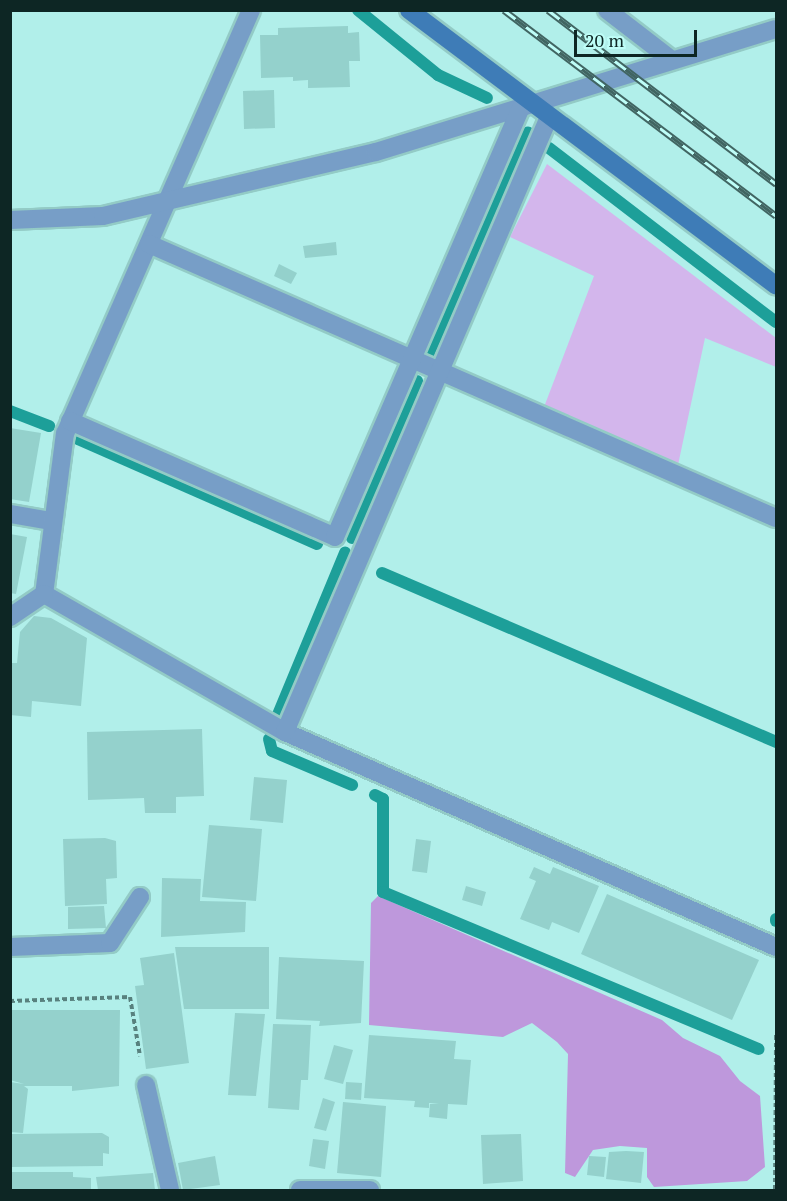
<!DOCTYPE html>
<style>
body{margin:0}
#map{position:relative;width:787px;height:1201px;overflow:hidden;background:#b1efea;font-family:"PT Serif",serif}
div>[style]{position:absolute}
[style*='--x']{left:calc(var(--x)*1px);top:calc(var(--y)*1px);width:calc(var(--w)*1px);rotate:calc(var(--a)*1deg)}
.green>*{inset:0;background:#d3b6ec}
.forest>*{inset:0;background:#be98dc}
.stream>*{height:12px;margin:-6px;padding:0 6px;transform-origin:6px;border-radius:6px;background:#1d9f99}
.building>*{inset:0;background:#94d1cc}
.path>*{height:4px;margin-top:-2px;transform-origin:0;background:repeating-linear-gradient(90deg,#58817e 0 4.5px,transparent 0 7.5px)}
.roads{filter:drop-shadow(2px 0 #93cbc6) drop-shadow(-2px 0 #93cbc6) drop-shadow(0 2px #93cbc6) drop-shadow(0 -2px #93cbc6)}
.lane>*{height:18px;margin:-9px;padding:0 9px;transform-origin:9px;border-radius:9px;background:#779ec7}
.street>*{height:18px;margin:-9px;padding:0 9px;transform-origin:9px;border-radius:9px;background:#779ec7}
.secondary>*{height:18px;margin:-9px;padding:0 9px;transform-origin:9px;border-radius:9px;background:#3e7cb7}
.rail>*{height:7px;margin-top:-3.5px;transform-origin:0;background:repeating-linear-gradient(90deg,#befdf7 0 14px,#416562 0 28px);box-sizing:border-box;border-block:2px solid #416562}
span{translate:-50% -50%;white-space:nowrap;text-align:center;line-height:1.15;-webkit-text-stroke:4.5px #befdf7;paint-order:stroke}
.frame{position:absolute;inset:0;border:12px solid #0d2624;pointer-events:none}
.scale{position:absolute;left:574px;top:30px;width:123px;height:27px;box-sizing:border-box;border:3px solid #0d2624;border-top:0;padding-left:8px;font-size:18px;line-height:21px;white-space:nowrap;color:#0d2624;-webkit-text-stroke:4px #befdf7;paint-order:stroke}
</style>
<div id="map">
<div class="green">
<i style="clip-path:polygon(547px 164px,776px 338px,776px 367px,705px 338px,678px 465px,544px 407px,594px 276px,510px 237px)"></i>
</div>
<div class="forest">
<i style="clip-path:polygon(378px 896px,662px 1020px,683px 1038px,720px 1056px,740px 1081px,760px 1096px,765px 1167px,747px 1181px,654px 1187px,647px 1177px,647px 1148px,620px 1146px,593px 1150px,575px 1177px,565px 1173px,568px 1054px,557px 1042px,532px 1023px,503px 1037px,369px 1025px,371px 903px)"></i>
</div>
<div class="stream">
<i style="--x:358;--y:10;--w:103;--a:39.1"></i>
<i style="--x:438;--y:75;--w:54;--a:25.1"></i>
<i style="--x:549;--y:148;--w:286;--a:37.5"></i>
<i style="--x:428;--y:355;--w:244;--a:-65.8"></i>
<i style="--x:10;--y:411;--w:42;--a:21"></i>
<i style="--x:78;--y:439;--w:261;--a:23.7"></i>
<i style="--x:352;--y:538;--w:170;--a:-67.5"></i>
<i style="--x:382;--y:573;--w:429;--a:23.2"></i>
<i style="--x:277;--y:717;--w:178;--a:-67.5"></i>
<i style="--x:269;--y:739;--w:12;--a:76"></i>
<i style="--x:272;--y:751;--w:87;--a:23"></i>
<i style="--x:375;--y:795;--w:9;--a:27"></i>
<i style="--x:383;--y:799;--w:93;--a:90"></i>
<i style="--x:383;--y:892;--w:407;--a:22.7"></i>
<i style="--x:776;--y:921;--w:2;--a:-90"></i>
</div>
<div class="building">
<i style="clip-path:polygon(348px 26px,348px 33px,359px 32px,360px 61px,349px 61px,350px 87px,308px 88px,308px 80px,293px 81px,293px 77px,261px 78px,260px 35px,278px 35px,278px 28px)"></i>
<i style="clip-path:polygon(274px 90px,275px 128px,244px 129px,243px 91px)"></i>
<i style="clip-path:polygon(336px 242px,337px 255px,305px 258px,303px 246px)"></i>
<i style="clip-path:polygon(279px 264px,297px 273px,291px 284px,274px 276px)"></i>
<i style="clip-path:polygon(10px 428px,41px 433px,29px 502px,10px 499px)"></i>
<i style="clip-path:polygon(10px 534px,27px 537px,16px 594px,10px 593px)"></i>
<i style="clip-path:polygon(34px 616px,51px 618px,87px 638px,81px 706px,32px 701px,31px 717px,10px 715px,10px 663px,17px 663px,20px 632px)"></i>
<i style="clip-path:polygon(202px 729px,204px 796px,176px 797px,176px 813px,145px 813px,144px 798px,88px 800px,87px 732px)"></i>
<i style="clip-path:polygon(254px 777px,287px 780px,283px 823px,250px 820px)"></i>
<i style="clip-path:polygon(209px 825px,262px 829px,256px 901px,202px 897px)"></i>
<i style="clip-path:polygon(105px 838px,116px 841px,117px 878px,106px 879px,107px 904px,65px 906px,63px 839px)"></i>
<i style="clip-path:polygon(416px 839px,431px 841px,427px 873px,412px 871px)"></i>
<i style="clip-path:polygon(534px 867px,550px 874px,553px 867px,599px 886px,579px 933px,552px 922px,549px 930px,520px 919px,536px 881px,529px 878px)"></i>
<i style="clip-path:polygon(162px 878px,201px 879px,200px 901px,246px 902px,245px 932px,161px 937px)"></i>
<i style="clip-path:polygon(466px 886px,486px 892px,482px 906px,462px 900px)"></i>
<i style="clip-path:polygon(607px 894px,759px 960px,732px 1020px,581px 954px)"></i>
<i style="clip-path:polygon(104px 906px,106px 928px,68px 929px,68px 907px)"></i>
<i style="clip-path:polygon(175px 947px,269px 947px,269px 1009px,184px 1009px)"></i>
<i style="clip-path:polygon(174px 953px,189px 1063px,146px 1069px,135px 986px,144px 985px,140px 958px)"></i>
<i style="clip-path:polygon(279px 957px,364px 961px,361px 1023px,319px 1026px,320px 1021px,276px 1019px)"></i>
<i style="clip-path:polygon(10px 1010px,120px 1010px,119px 1086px,72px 1091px,72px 1086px,24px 1086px,28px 1089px,23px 1133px,10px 1132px,10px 1082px,24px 1084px,10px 1080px)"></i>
<i style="clip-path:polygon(235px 1013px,265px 1014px,256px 1096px,228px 1095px)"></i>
<i style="clip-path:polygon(273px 1024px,311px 1025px,308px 1080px,301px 1080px,299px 1110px,268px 1108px)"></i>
<i style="clip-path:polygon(369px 1035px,456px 1041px,454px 1059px,471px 1060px,467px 1105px,448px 1104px,447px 1119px,429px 1117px,430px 1104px,439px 1103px,429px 1103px,429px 1108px,414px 1107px,415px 1101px,364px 1098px)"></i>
<i style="clip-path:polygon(334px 1045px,353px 1050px,343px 1084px,324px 1079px)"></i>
<i style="clip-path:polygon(346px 1082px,362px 1083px,361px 1100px,345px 1099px)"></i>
<i style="clip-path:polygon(323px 1098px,335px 1102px,326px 1131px,314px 1128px)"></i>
<i style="clip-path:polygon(343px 1102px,386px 1106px,381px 1177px,337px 1173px)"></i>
<i style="clip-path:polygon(102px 1133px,109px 1137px,109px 1154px,103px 1153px,103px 1166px,10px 1167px,10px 1134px)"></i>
<i style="clip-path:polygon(521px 1134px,523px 1181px,483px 1184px,481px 1135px)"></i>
<i style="clip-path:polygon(313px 1139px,329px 1141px,325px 1169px,309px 1166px)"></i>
<i style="clip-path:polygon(626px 1151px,644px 1152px,641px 1183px,606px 1179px,609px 1152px)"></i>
<i style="clip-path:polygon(215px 1156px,220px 1185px,183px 1190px,178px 1163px)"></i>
<i style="clip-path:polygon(589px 1156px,606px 1157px,604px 1177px,587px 1175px)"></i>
<i style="clip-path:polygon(10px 1172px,73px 1172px,73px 1177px,91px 1178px,91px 1190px,10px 1190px)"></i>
<i style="clip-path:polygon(153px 1173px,155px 1190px,98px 1190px,96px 1177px)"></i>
</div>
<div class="path">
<i style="--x:10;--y:1001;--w:120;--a:-1.9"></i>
<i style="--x:130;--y:997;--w:60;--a:80.4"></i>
<i style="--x:775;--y:1190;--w:156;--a:-89.6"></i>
</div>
<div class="roads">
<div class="lane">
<i style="--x:10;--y:514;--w:42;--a:9.7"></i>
<i style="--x:10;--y:947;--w:100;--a:-2.3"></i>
<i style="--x:110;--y:943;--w:55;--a:-56.9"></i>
</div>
<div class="street">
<i style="--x:251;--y:10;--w:462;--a:113.7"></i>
<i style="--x:65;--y:433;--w:162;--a:97.4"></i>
<i style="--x:44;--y:594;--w:278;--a:29.8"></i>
<i style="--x:285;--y:732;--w:536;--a:23.65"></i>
<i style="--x:607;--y:10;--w:82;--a:37.6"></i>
<i style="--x:10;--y:220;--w:93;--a:-2.5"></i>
<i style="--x:103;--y:216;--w:280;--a:-13.2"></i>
<i style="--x:376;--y:152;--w:418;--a:-17.1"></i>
<i style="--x:149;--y:244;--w:684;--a:23.61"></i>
<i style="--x:70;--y:421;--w:289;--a:23.6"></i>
<i style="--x:335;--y:537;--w:466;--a:-66.6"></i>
<i style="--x:10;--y:617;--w:41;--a:-34.1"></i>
<i style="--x:285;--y:732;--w:669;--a:-66.77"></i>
<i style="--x:146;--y:1085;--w:108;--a:77.1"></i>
<i style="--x:300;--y:1190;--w:70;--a:0"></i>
</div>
<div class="secondary">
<i style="--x:409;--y:10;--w:459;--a:36.9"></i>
</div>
</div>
<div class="rail">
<i style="--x:504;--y:10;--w:341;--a:37.1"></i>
<i style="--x:548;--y:10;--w:287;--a:37.3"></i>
</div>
<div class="frame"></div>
<div class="scale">20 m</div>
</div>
